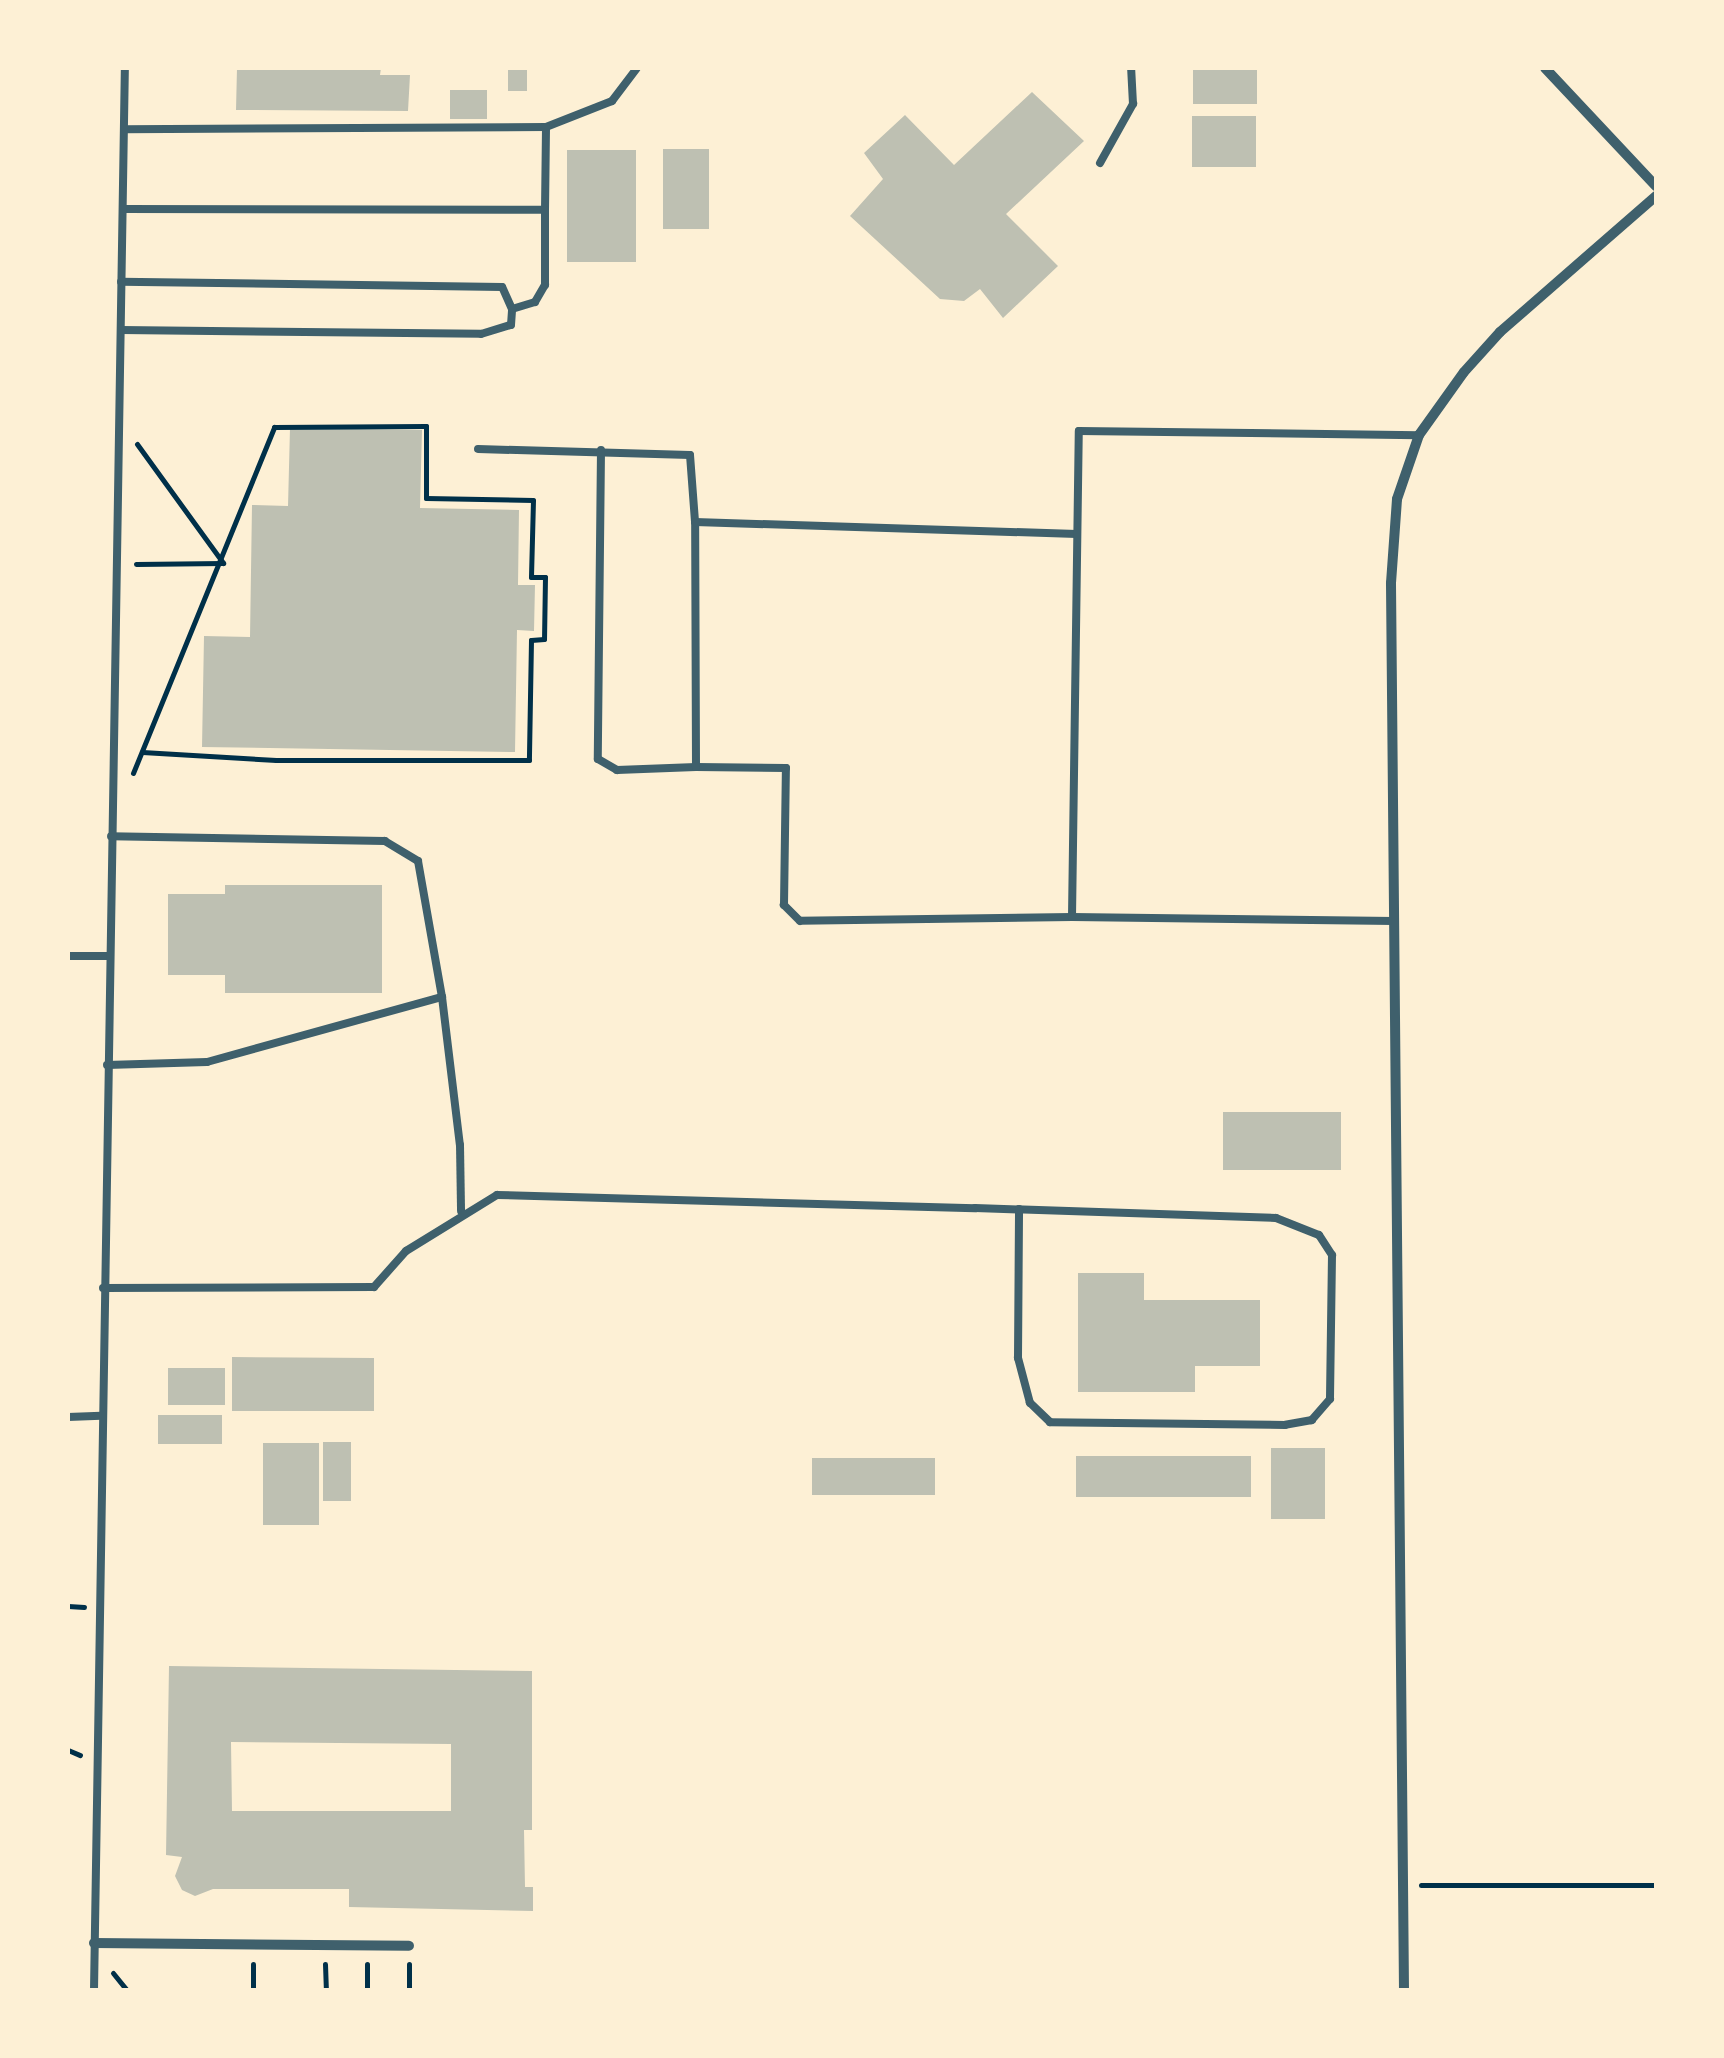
<!DOCTYPE html>
<style>
body{margin:0}
#map{position:relative;width:1724px;height:2058px;overflow:hidden;background:#fdf0d5;font-family:Ubuntu,sans-serif}
div>[style]{position:absolute}
[style*='--x']{left:calc(var(--x)*1px);top:calc(var(--y)*1px);width:calc(var(--w)*1px);rotate:calc(var(--a)*1deg)}
.building>*{inset:0;background:#bec0b2}
.path>*{height:5px;margin:-2.5px;padding:0 2.5px;transform-origin:2.5px;border-radius:2.5px;background:#003049}
.service>*{height:8px;margin:-4px;padding:0 4px;transform-origin:4px;border-radius:4px;background:#3f606c}
.minor>*{height:10px;margin:-5px;padding:0 5px;transform-origin:5px;border-radius:5px;background:#3f606c}
span{translate:-50% -50%;white-space:nowrap;text-align:center;line-height:1.15;-webkit-text-stroke:10px #fdf0d5;paint-order:stroke}
.frame{position:absolute;inset:0;border:70px solid #fdf0d5;pointer-events:none}
</style>
<div id="map">
<div class="building">
<i style="clip-path:polygon(237px 68px,381px 68px,380px 75px,410px 75px,408px 111px,236px 110px)"></i>
<i style="clip-path:polygon(508px 68px,527px 68px,527px 91px,508px 91px)"></i>
<i style="clip-path:polygon(1193px 68px,1257px 68px,1257px 104px,1193px 104px)"></i>
<i style="clip-path:polygon(450px 90px,487px 90px,487px 119px,450px 119px)"></i>
<i style="clip-path:polygon(1032px 92px,1084px 141px,1006px 214px,1058px 266px,1003px 318px,980px 289px,964px 301px,940px 299px,850px 216px,883px 179px,864px 153px,905px 115px,954px 165px)"></i>
<i style="clip-path:polygon(1192px 116px,1256px 116px,1256px 167px,1192px 167px)"></i>
<i style="clip-path:polygon(663px 149px,709px 149px,709px 229px,663px 229px)"></i>
<i style="clip-path:polygon(567px 150px,636px 150px,636px 262px,567px 262px)"></i>
<i style="clip-path:polygon(290px 428px,422px 430px,420px 508px,519px 510px,518px 585px,535px 585px,534px 631px,517px 630px,515px 752px,202px 747px,204px 636px,250px 637px,252px 505px,288px 506px)"></i>
<i style="clip-path:polygon(225px 885px,382px 885px,382px 993px,225px 993px,225px 975px,168px 975px,168px 894px,225px 894px)"></i>
<i style="clip-path:polygon(1223px 1112px,1341px 1112px,1341px 1170px,1223px 1170px)"></i>
<i style="clip-path:polygon(1078px 1273px,1144px 1273px,1144px 1300px,1260px 1300px,1260px 1366px,1195px 1366px,1195px 1392px,1078px 1392px)"></i>
<i style="clip-path:polygon(232px 1357px,374px 1358px,374px 1411px,232px 1411px)"></i>
<i style="clip-path:polygon(168px 1368px,225px 1368px,225px 1405px,168px 1405px)"></i>
<i style="clip-path:polygon(158px 1415px,222px 1415px,222px 1444px,158px 1444px)"></i>
<i style="clip-path:polygon(323px 1442px,351px 1442px,351px 1501px,323px 1501px)"></i>
<i style="clip-path:polygon(263px 1443px,319px 1443px,319px 1525px,263px 1525px)"></i>
<i style="clip-path:polygon(1271px 1448px,1325px 1448px,1325px 1519px,1271px 1519px)"></i>
<i style="clip-path:polygon(1076px 1456px,1251px 1456px,1251px 1497px,1076px 1497px)"></i>
<i style="clip-path:polygon(812px 1458px,935px 1458px,935px 1495px,812px 1495px)"></i>
<i style="clip-path:polygon(evenodd,169px 1666px,532px 1671px,532px 1830px,524px 1830px,525px 1887px,533px 1887px,533px 1911px,349px 1907px,349px 1889px,213px 1889px,195px 1896px,182px 1890px,175px 1876px,182px 1857px,166px 1855px,169px 1666px,231px 1742px,451px 1744px,451px 1811px,232px 1811px,231px 1742px)"></i>
</div>
<div class="path">
<i style="--x:137;--y:444;--w:147;--a:54.1"></i>
<i style="--x:136;--y:564;--w:87;--a:-0.7"></i>
<i style="--x:133;--y:773;--w:374;--a:-67.8"></i>
<i style="--x:274;--y:427;--w:152;--a:-0.4"></i>
<i style="--x:426;--y:426;--w:72;--a:90"></i>
<i style="--x:426;--y:498;--w:107;--a:1.1"></i>
<i style="--x:533;--y:500;--w:77;--a:91.5"></i>
<i style="--x:531;--y:577;--w:14;--a:0"></i>
<i style="--x:545;--y:577;--w:62;--a:90.9"></i>
<i style="--x:544;--y:639;--w:13;--a:176"></i>
<i style="--x:531;--y:640;--w:120;--a:91"></i>
<i style="--x:529;--y:760;--w:253;--a:180"></i>
<i style="--x:276;--y:760;--w:134;--a:-176.6"></i>
<i style="--x:68;--y:1606;--w:16;--a:4"></i>
<i style="--x:68;--y:1750;--w:13;--a:23"></i>
<i style="--x:1421;--y:1885;--w:235;--a:0"></i>
<i style="--x:325;--y:1964;--w:26;--a:88"></i>
<i style="--x:367;--y:1964;--w:26;--a:90"></i>
<i style="--x:409;--y:1964;--w:26;--a:90"></i>
<i style="--x:113;--y:1973;--w:22;--a:51"></i>
<i style="--x:253;--y:1990;--w:26;--a:-90"></i>
</div>
<div class="service">
<i style="--x:546;--y:127;--w:71;--a:-21.5"></i>
<i style="--x:612;--y:101;--w:41;--a:-52.9"></i>
<i style="--x:1100;--y:163;--w:68;--a:-60.8"></i>
<i style="--x:1133;--y:104;--w:36;--a:-93"></i>
<i style="--x:123;--y:209;--w:422;--a:0.1"></i>
<i style="--x:545;--y:210;--w:83;--a:-89.3"></i>
<i style="--x:546;--y:127;--w:422;--a:179.7"></i>
<i style="--x:512;--y:309;--w:24;--a:-17"></i>
<i style="--x:535;--y:302;--w:20;--a:-60"></i>
<i style="--x:545;--y:285;--w:75;--a:-90"></i>
<i style="--x:121;--y:330;--w:360;--a:0.6"></i>
<i style="--x:481;--y:334;--w:31;--a:-17"></i>
<i style="--x:511;--y:325;--w:16;--a:-86"></i>
<i style="--x:512;--y:309;--w:24;--a:-114"></i>
<i style="--x:502;--y:287;--w:381;--a:-179.2"></i>
<i style="--x:478;--y:449;--w:212;--a:1.6"></i>
<i style="--x:690;--y:455;--w:67;--a:85.7"></i>
<i style="--x:601;--y:450;--w:309;--a:90.6"></i>
<i style="--x:598;--y:759;--w:22;--a:30"></i>
<i style="--x:617;--y:770;--w:79;--a:-2.2"></i>
<i style="--x:1072;--y:917;--w:272;--a:179.2"></i>
<i style="--x:800;--y:921;--w:23;--a:-135"></i>
<i style="--x:784;--y:905;--w:137;--a:-89.2"></i>
<i style="--x:786;--y:768;--w:90;--a:-179.4"></i>
<i style="--x:696;--y:767;--w:245;--a:-90.2"></i>
<i style="--x:695;--y:522;--w:382;--a:1.8"></i>
<i style="--x:1394;--y:921;--w:322;--a:-179.3"></i>
<i style="--x:1072;--y:917;--w:486;--a:-89.2"></i>
<i style="--x:1079;--y:431;--w:340;--a:0.7"></i>
<i style="--x:68;--y:956;--w:41;--a:0"></i>
<i style="--x:442;--y:997;--w:149;--a:83.1"></i>
<i style="--x:460;--y:1145;--w:66;--a:89.1"></i>
<i style="--x:107;--y:1065;--w:100;--a:-1.7"></i>
<i style="--x:207;--y:1062;--w:244;--a:-15.5"></i>
<i style="--x:442;--y:997;--w:138;--a:-100"></i>
<i style="--x:418;--y:861;--w:39;--a:-149"></i>
<i style="--x:385;--y:841;--w:274;--a:-179"></i>
<i style="--x:103;--y:1288;--w:271;--a:-0.2"></i>
<i style="--x:374;--y:1287;--w:48;--a:-48.4"></i>
<i style="--x:406;--y:1251;--w:107;--a:-31.6"></i>
<i style="--x:497;--y:1195;--w:478;--a:1.6"></i>
<i style="--x:975;--y:1208;--w:301;--a:1.9"></i>
<i style="--x:1276;--y:1218;--w:46;--a:21.6"></i>
<i style="--x:1319;--y:1235;--w:24;--a:57"></i>
<i style="--x:1332;--y:1255;--w:144;--a:90.8"></i>
<i style="--x:1330;--y:1399;--w:28;--a:131"></i>
<i style="--x:1312;--y:1420;--w:27;--a:170"></i>
<i style="--x:1285;--y:1425;--w:235;--a:-179.3"></i>
<i style="--x:1050;--y:1422;--w:28;--a:-136"></i>
<i style="--x:1030;--y:1403;--w:47;--a:-104.9"></i>
<i style="--x:1018;--y:1358;--w:149;--a:-89.6"></i>
<i style="--x:68;--y:1417;--w:33;--a:-2"></i>
<i style="--x:94;--y:1990;--w:1922;--a:-89.08"></i>
</div>
<div class="minor">
<i style="--x:1545;--y:68;--w:162;--a:46.8"></i>
<i style="--x:94;--y:1943;--w:315;--a:0.5"></i>
<i style="--x:1404;--y:1990;--w:1407;--a:-90.53"></i>
<i style="--x:1391;--y:583;--w:84;--a:-85.9"></i>
<i style="--x:1397;--y:499;--w:68;--a:-71"></i>
<i style="--x:1419;--y:435;--w:77;--a:-54.5"></i>
<i style="--x:1464;--y:372;--w:54;--a:-48"></i>
<i style="--x:1500;--y:332;--w:207;--a:-41.1"></i>
</div>
<div class="frame"></div>
</div>
